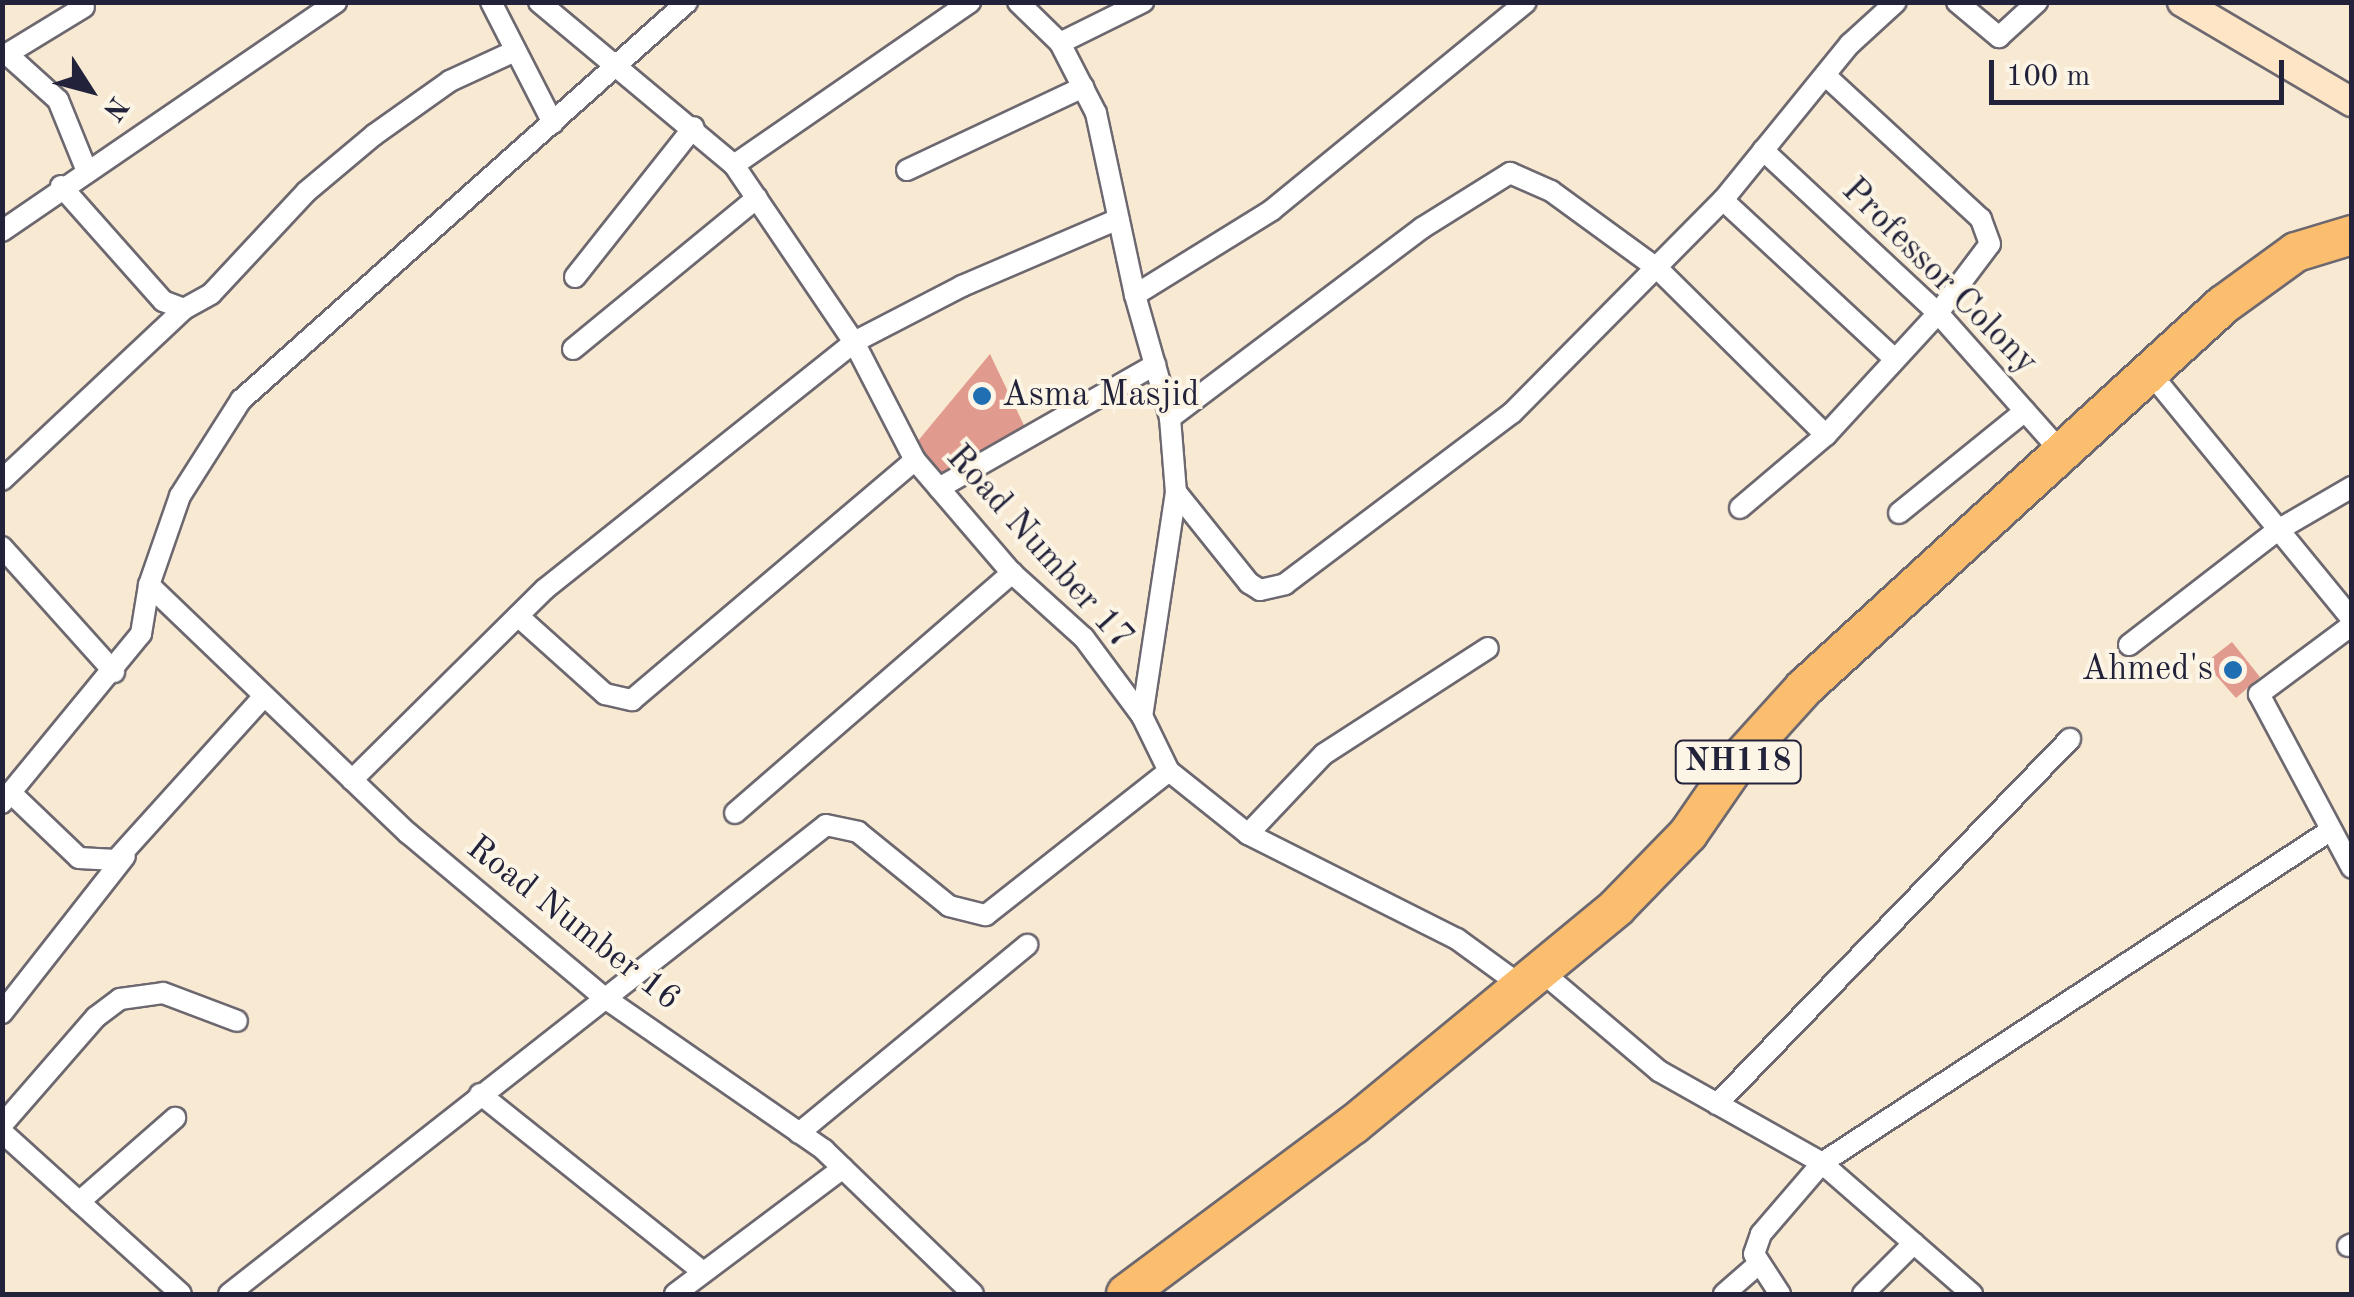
<!DOCTYPE html>
<style>
body{margin:0}
#map{position:relative;width:2354px;height:1297px;overflow:hidden;background:#f8e9d3;font-family:"Old Standard TT",serif}
div>[style]{position:absolute}
[style*='--x']{left:calc(var(--x)*1px);top:calc(var(--y)*1px);width:calc(var(--w)*1px);rotate:calc(var(--a)*1deg)}
.building>*{inset:0;background:#e19a8e}
.roads{filter:drop-shadow(2px 0 #6d6870) drop-shadow(-2px 0 #6d6870) drop-shadow(0 2px #6d6870) drop-shadow(0 -2px #6d6870)}
.street>*{height:20px;margin:-10px;padding:0 10px;transform-origin:10px;border-radius:10px;background:#fff}
.secondary>*{height:28px;margin:-14px;padding:0 14px;transform-origin:14px;border-radius:14px;background:#fde5c5}
.highway>*{height:38px;margin:-19px;padding:0 19px;transform-origin:19px;border-radius:19px;background:#fbbd6e}
.dots>*{width:28px;height:28px;translate:-50% -50%;box-sizing:border-box;border:5px solid #fcf5e5;border-radius:50%}
span{translate:-50% -50%;white-space:nowrap;text-align:center;line-height:1.15;-webkit-text-stroke:8px #fcf5e5;paint-order:stroke}
.shield-label span{padding:2px 8px;background:#fcf5e5;border:2px solid;border-radius:8px;-webkit-text-stroke-width:0}
.shield-label{font-size:32px;color:#22223b;font-weight:700}
.street-label{font-size:35px;color:#22223b}
.poi-label{font-size:35px;color:#22223b}
.left{translate:0 -50%;text-align:left}
.right{translate:-100% -50%;text-align:right}
.frame{position:absolute;inset:0;border:5px solid #22223b;pointer-events:none}
.north{position:absolute;left:40px;top:40px;width:100px;height:100px;-webkit-text-stroke:8px #fcf5e5;paint-order:stroke;rotate:126deg;font-size:28px;font-weight:700;line-height:40px;text-align:center;color:#22223b}
.north::after{content:'';display:block;margin:auto;width:35px;height:45px;background:#22223b;clip-path:polygon(50% 0,100% 100%,50% 72%,0 100%)}
.scale{position:absolute;left:1989px;top:60px;width:295px;height:45px;box-sizing:border-box;border:5px solid #22223b;border-top:0;padding-left:12px;font-size:30px;line-height:35px;white-space:nowrap;color:#22223b;-webkit-text-stroke:8px #fcf5e5;paint-order:stroke}
</style>
<div id="map">
<div class="building">
<i style="clip-path:polygon(990px 354px,1030px 438px,940px 488px,912px 448px)"></i>
<i style="clip-path:polygon(2232px 642px,2260px 677px,2236px 698px,2205px 663px)"></i>
</div>
<div class="roads">
<div class="street">
<i style="--x:491;--y:2;--w:136;--a:62.9"></i>
<i style="--x:539;--y:2;--w:254;--a:39.9"></i>
<i style="--x:734;--y:165;--w:214;--a:55.9"></i>
<i style="--x:854;--y:342;--w:133;--a:62.7"></i>
<i style="--x:915;--y:460;--w:149;--a:49.4"></i>
<i style="--x:1012;--y:573;--w:97;--a:42.1"></i>
<i style="--x:1084;--y:638;--w:97;--a:53.4"></i>
<i style="--x:1142;--y:716;--w:61;--a:63.9"></i>
<i style="--x:1169;--y:771;--w:101;--a:38.6"></i>
<i style="--x:1248;--y:834;--w:234;--a:26.7"></i>
<i style="--x:1457;--y:939;--w:87;--a:36.1"></i>
<i style="--x:1018;--y:2;--w:59;--a:44.3"></i>
<i style="--x:1060;--y:43;--w:79;--a:62.8"></i>
<i style="--x:1096;--y:113;--w:186;--a:77.9"></i>
<i style="--x:1135;--y:295;--w:128;--a:74.1"></i>
<i style="--x:1170;--y:418;--w:74;--a:85.4"></i>
<i style="--x:1176;--y:492;--w:227;--a:98.6"></i>
<i style="--x:1957;--y:2;--w:55;--a:39.8"></i>
<i style="--x:1999;--y:37;--w:52;--a:-42.6"></i>
<i style="--x:1060;--y:43;--w:93;--a:-26.3"></i>
<i style="--x:8;--y:55;--w:67;--a:42"></i>
<i style="--x:58;--y:100;--w:74;--a:67.9"></i>
<i style="--x:2;--y:57;--w:96;--a:-31.4"></i>
<i style="--x:1763;--y:150;--w:239;--a:43"></i>
<i style="--x:1938;--y:313;--w:190;--a:48.4"></i>
<i style="--x:734;--y:165;--w:287;--a:-34.6"></i>
<i style="--x:907;--y:170;--w:195;--a:-25.2"></i>
<i style="--x:61;--y:186;--w:154;--a:48.4"></i>
<i style="--x:163;--y:301;--w:22;--a:21"></i>
<i style="--x:184;--y:309;--w:31;--a:-29"></i>
<i style="--x:211;--y:294;--w:139;--a:-47"></i>
<i style="--x:306;--y:192;--w:89;--a:-40"></i>
<i style="--x:374;--y:135;--w:93;--a:-35.4"></i>
<i style="--x:450;--y:81;--w:72;--a:-24.8"></i>
<i style="--x:1723;--y:200;--w:234;--a:42.8"></i>
<i style="--x:2;--y:231;--w:405;--a:-34.4"></i>
<i style="--x:575;--y:277;--w:191;--a:-51.6"></i>
<i style="--x:1135;--y:295;--w:161;--a:-31.8"></i>
<i style="--x:1272;--y:210;--w:328;--a:-39.3"></i>
<i style="--x:573;--y:349;--w:238;--a:-39.4"></i>
<i style="--x:2161;--y:386;--w:301;--a:50.7"></i>
<i style="--x:1170;--y:418;--w:316;--a:-37"></i>
<i style="--x:1422;--y:228;--w:104;--a:-32"></i>
<i style="--x:1510;--y:173;--w:45;--a:23.7"></i>
<i style="--x:1551;--y:191;--w:132;--a:36.1"></i>
<i style="--x:1658;--y:269;--w:236;--a:44.7"></i>
<i style="--x:2;--y:480;--w:250;--a:-43.2"></i>
<i style="--x:939;--y:488;--w:249;--a:-29.7"></i>
<i style="--x:1176;--y:492;--w:117;--a:51.3"></i>
<i style="--x:1249;--y:583;--w:13;--a:32"></i>
<i style="--x:1260;--y:590;--w:26;--a:-13"></i>
<i style="--x:1285;--y:584;--w:284;--a:-37"></i>
<i style="--x:1512;--y:413;--w:300;--a:-45.3"></i>
<i style="--x:1723;--y:200;--w:201;--a:-50.9"></i>
<i style="--x:1850;--y:44;--w:62;--a:-42.4"></i>
<i style="--x:1740;--y:508;--w:113;--a:-40.3"></i>
<i style="--x:1826;--y:435;--w:166;--a:-47.4"></i>
<i style="--x:1938;--y:313;--w:86;--a:-53"></i>
<i style="--x:1990;--y:244;--w:27;--a:-110"></i>
<i style="--x:1981;--y:219;--w:212;--a:-137.3"></i>
<i style="--x:1899;--y:513;--w:162;--a:-39"></i>
<i style="--x:2;--y:547;--w:168;--a:48.1"></i>
<i style="--x:149;--y:585;--w:359;--a:43.8"></i>
<i style="--x:408;--y:833;--w:253;--a:40"></i>
<i style="--x:602;--y:996;--w:270;--a:34.7"></i>
<i style="--x:824;--y:1150;--w:207;--a:44"></i>
<i style="--x:518;--y:616;--w:117;--a:41.9"></i>
<i style="--x:605;--y:694;--w:28;--a:13"></i>
<i style="--x:632;--y:700;--w:371;--a:-40.3"></i>
<i style="--x:2352;--y:625;--w:116;--a:143.4"></i>
<i style="--x:2259;--y:694;--w:197;--a:61.9"></i>
<i style="--x:2129;--y:645;--w:188;--a:-37.7"></i>
<i style="--x:2278;--y:530;--w:86;--a:-30.2"></i>
<i style="--x:352;--y:780;--w:272;--a:-44.7"></i>
<i style="--x:545;--y:589;--w:396;--a:-38.6"></i>
<i style="--x:854;--y:342;--w:122;--a:-27.4"></i>
<i style="--x:962;--y:286;--w:170;--a:-23.2"></i>
<i style="--x:11;--y:793;--w:94;--a:43.7"></i>
<i style="--x:79;--y:858;--w:37;--a:3"></i>
<i style="--x:116;--y:860;--w:221;--a:-47.9"></i>
<i style="--x:2;--y:803;--w:219;--a:-50.6"></i>
<i style="--x:141;--y:634;--w:50;--a:-80.7"></i>
<i style="--x:149;--y:585;--w:94;--a:-70.8"></i>
<i style="--x:180;--y:496;--w:114;--a:-57.6"></i>
<i style="--x:241;--y:400;--w:598;--a:-41.74"></i>
<i style="--x:735;--y:813;--w:367;--a:-40.9"></i>
<i style="--x:1248;--y:834;--w:110;--a:-46.5"></i>
<i style="--x:1324;--y:754;--w:195;--a:-32.9"></i>
<i style="--x:1554;--y:982;--w:138;--a:40.3"></i>
<i style="--x:1659;--y:1071;--w:187;--a:29.4"></i>
<i style="--x:1822;--y:1163;--w:94;--a:130.7"></i>
<i style="--x:1761;--y:1234;--w:21;--a:109"></i>
<i style="--x:1754;--y:1254;--w:48;--a:57"></i>
<i style="--x:2;--y:1013;--w:199;--a:-51.9"></i>
<i style="--x:480;--y:1094;--w:285;--a:38.6"></i>
<i style="--x:1717;--y:1104;--w:508;--a:-45.96"></i>
<i style="--x:2;--y:1125;--w:143;--a:-49"></i>
<i style="--x:96;--y:1017;--w:30;--a:-37"></i>
<i style="--x:120;--y:999;--w:43;--a:-7.9"></i>
<i style="--x:163;--y:993;--w:79;--a:20.7"></i>
<i style="--x:2;--y:1132;--w:241;--a:42.1"></i>
<i style="--x:799;--y:1133;--w:296;--a:-39.5"></i>
<i style="--x:79;--y:1202;--w:128;--a:-41.2"></i>
<i style="--x:2348;--y:1246;--w:4;--a:-27"></i>
<i style="--x:229;--y:1294;--w:759;--a:-38.15"></i>
<i style="--x:826;--y:825;--w:33;--a:12"></i>
<i style="--x:858;--y:832;--w:117;--a:39.1"></i>
<i style="--x:949;--y:906;--w:38;--a:14"></i>
<i style="--x:986;--y:915;--w:233;--a:-38.2"></i>
<i style="--x:675;--y:1294;--w:210;--a:-36.9"></i>
<i style="--x:1724;--y:1294;--w:43;--a:-41.2"></i>
<i style="--x:1863;--y:1294;--w:72;--a:-45"></i>
<i style="--x:1972;--y:1294;--w:199;--a:-138.9"></i>
<i style="--x:1822;--y:1163;--w:608;--a:-33.19"></i>
</div>
<div class="secondary">
<i style="--x:2182;--y:2;--w:197;--a:30.5"></i>
</div>
<div class="highway">
<i style="--x:1126;--y:1294;--w:283;--a:-36.7"></i>
<i style="--x:1353;--y:1125;--w:342;--a:-39.5"></i>
<i style="--x:1617;--y:907;--w:102;--a:-45.8"></i>
<i style="--x:1688;--y:834;--w:90;--a:-55.4"></i>
<i style="--x:1739;--y:760;--w:97;--a:-47.9"></i>
<i style="--x:1804;--y:688;--w:568;--a:-42.43"></i>
<i style="--x:2223;--y:305;--w:90;--a:-36"></i>
<i style="--x:2296;--y:252;--w:59;--a:-16.9"></i>
</div>
</div>
<div class="dots">
<i style="left:982px;top:396px;background:#1f6fb2"></i>
<i style="left:2233px;top:670px;background:#1f6fb2"></i>
</div>
<div class="shield-label">
<span style="left:1738px;top:762px">NH118</span>
</div>
<div class="street-label">
<span style="left:1939px;top:277px;rotate:45deg">Professor Colony</span>
<span style="left:1039px;top:548px;rotate:48deg">Road Number 17</span>
<span style="left:573px;top:924px;rotate:38deg">Road Number 16</span>
</div>
<div class="poi-label">
<span class="left" style="left:1002px;top:396px">Asma Masjid</span>
<span class="right" style="left:2213px;top:670px">Ahmed's</span>
</div>
<div class="frame"></div>
<div class="north">N</div>
<div class="scale">100 m</div>
</div>
